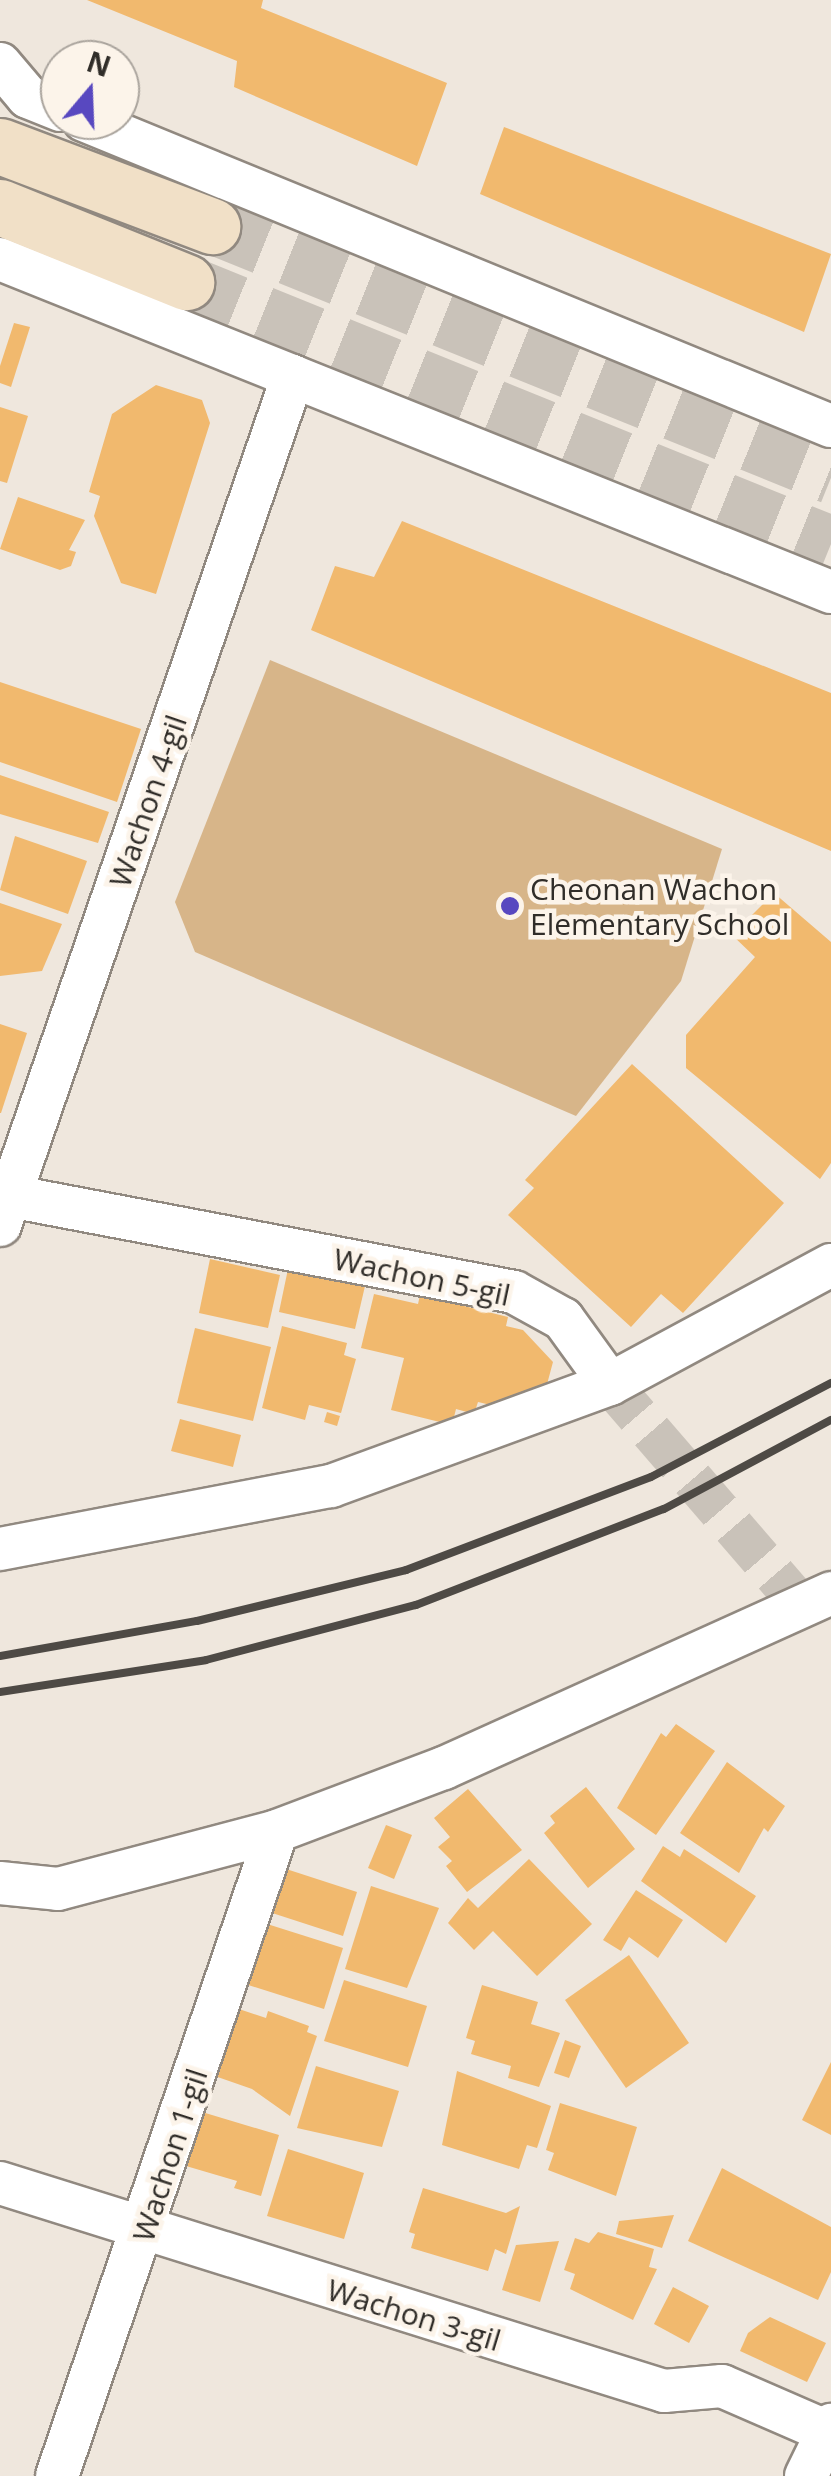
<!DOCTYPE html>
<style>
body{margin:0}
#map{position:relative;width:831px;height:2476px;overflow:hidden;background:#efe7dd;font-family:"Open Sans",sans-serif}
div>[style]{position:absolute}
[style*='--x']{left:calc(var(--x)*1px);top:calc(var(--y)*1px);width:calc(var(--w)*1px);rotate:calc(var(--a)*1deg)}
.green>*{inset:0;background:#d7b589}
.building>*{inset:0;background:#f1b96e}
.street-tunnel>*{height:42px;margin-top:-21px;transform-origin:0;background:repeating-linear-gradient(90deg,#c9c2b9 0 42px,transparent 0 63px)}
.secondary-tunnel>*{height:55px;margin-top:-27.5px;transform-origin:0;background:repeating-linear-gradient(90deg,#c9c2b9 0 55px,transparent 0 83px)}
.roads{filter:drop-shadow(2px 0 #918980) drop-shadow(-2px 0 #918980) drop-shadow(0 2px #918980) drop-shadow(0 -2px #918980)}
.street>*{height:42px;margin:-21px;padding:0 21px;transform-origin:21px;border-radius:21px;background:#fff}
.secondary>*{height:55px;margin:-27.5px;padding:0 27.5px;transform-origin:27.5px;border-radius:27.5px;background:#f1e0c7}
.rail>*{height:8px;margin:-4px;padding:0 4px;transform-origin:4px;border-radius:4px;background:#4e4a45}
.dots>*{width:28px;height:28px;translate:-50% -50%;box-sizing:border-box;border:5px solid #fcf4ea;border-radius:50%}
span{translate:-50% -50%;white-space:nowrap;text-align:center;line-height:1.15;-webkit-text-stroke:9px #fcf4ea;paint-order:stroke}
.street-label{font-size:30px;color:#302d29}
.poi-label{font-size:30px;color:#302d29}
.left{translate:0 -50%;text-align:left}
.north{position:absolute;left:40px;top:40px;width:100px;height:100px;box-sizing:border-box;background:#fcf4ea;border:2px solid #aaa49d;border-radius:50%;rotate:19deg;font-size:28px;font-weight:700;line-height:40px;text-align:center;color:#302d29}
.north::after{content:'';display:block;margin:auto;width:35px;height:45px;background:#5848c0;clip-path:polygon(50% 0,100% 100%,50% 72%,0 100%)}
</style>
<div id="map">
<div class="green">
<i style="clip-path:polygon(270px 660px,722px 849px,681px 981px,576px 1116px,195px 952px,175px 902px)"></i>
</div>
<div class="building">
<i style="clip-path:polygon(87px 0,263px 0,261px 8px,447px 83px,417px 166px,234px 87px,237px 61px)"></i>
<i style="clip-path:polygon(504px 127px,831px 254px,804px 332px,480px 194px)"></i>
<i style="clip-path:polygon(14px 323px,30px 327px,11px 387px,0 383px,0 366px)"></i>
<i style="clip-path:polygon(156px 385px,202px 400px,210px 423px,156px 594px,121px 583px,94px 516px,100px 496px,89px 492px,112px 414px)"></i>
<i style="clip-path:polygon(0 407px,28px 416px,7px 483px,0 481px)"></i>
<i style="clip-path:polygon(18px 497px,85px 520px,69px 550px,76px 552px,71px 566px,60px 570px,0 549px)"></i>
<i style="clip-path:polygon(402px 521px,831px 693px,831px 851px,311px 630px,335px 566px,374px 577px)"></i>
<i style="clip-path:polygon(0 682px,141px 729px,117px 802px,0 762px)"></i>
<i style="clip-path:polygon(0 775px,109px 812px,98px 843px,0 814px)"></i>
<i style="clip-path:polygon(15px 836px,87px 861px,68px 914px,0 890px)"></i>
<i style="clip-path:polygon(774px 893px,831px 942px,831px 1163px,820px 1179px,686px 1068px,686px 1035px,755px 957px,732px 935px)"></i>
<i style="clip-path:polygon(0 903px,62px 924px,42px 971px,0 976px)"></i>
<i style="clip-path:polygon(0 1024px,27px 1033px,1px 1113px,0 1113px)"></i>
<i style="clip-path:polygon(632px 1064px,784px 1203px,683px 1313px,661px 1294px,631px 1327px,508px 1215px,534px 1188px,525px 1180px)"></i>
<i style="clip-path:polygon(210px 1259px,280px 1275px,268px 1328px,199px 1313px)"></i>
<i style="clip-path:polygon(288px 1269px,365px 1286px,355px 1329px,279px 1312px)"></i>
<i style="clip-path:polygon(374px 1294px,418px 1304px,420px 1295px,508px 1317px,506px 1326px,523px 1330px,553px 1362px,546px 1388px,491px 1405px,478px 1402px,474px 1414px,456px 1409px,452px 1425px,391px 1410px,404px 1358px,361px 1348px)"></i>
<i style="clip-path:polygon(282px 1326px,347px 1343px,344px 1355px,356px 1359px,341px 1413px,309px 1405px,305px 1420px,262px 1408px)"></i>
<i style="clip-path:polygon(195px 1328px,271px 1347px,253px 1421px,177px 1403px)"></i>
<i style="clip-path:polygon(327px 1412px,340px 1416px,337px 1426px,324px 1422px)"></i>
<i style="clip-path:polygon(180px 1419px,241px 1435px,233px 1467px,171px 1451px)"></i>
<i style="clip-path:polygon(676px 1724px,715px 1751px,656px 1835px,617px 1808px,661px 1733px,666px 1737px)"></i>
<i style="clip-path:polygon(727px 1762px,785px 1806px,768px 1832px,764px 1828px,739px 1873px,680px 1833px)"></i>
<i style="clip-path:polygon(586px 1787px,635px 1849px,588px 1888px,544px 1833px,555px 1823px,550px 1816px)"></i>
<i style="clip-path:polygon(468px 1789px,522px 1850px,467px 1892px,446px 1866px,452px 1861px,438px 1847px,450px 1837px,434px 1818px)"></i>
<i style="clip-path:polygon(386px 1825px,412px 1835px,394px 1879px,368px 1868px)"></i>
<i style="clip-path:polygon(663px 1846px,680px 1857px,684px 1849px,756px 1896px,726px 1943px,641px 1881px)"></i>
<i style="clip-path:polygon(529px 1859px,592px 1924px,537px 1976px,493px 1931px,474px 1950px,448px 1923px,468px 1898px,478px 1908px)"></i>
<i style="clip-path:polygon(280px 1867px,357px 1892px,343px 1936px,266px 1911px)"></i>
<i style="clip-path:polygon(371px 1886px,439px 1908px,407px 1988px,345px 1969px)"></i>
<i style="clip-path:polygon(636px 1890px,683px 1920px,658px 1958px,629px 1937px,621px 1951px,603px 1940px)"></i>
<i style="clip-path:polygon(264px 1923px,343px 1948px,324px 2009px,245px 1984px)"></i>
<i style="clip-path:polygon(629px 1955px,689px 2043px,626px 2088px,565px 2000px)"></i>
<i style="clip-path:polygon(344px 1980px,427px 2006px,408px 2067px,324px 2041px)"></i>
<i style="clip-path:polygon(482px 1985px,538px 2002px,531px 2024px,560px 2033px,539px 2087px,508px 2078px,511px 2066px,471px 2054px,475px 2041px,466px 2038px)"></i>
<i style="clip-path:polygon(233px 2007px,266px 2018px,268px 2011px,309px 2026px,307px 2032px,317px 2036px,290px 2116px,252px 2089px,209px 2074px)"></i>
<i style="clip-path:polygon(565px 2040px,581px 2046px,569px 2078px,554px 2073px)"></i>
<i style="clip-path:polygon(831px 2062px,831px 2135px,802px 2120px)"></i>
<i style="clip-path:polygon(316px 2066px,399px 2091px,382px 2147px,297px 2128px)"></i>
<i style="clip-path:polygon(457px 2071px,551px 2106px,537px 2148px,527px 2145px,519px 2169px,442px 2145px)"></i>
<i style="clip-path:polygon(560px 2103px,637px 2127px,616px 2196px,548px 2170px,554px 2153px,546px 2150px)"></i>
<i style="clip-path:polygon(202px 2112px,279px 2135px,261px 2196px,234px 2188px,237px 2181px,186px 2166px)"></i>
<i style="clip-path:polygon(288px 2149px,364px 2173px,344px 2239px,267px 2216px)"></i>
<i style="clip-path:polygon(722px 2168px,831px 2227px,831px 2272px,818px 2300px,688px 2241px)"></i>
<i style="clip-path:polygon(423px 2188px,506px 2213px,520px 2206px,506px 2254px,495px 2249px,488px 2271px,411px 2248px,415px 2234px,409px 2232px)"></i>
<i style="clip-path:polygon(674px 2215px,662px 2248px,616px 2234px,619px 2221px)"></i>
<i style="clip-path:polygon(598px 2232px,654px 2249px,649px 2267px,657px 2269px,633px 2320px,570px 2289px,575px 2274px,564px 2270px,575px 2238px,589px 2243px)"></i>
<i style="clip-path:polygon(559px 2241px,540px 2302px,502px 2290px,516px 2245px)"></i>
<i style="clip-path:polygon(673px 2287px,709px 2306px,689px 2343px,654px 2324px)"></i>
<i style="clip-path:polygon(770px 2317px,826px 2343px,807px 2382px,740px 2351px,748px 2333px)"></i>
</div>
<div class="street-tunnel">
<i style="--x:610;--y:1384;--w:292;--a:49.2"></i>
</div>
<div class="secondary-tunnel">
<i style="--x:212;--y:226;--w:668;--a:21.99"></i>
<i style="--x:186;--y:282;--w:696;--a:22.03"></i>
</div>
<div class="roads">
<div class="street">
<i style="--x:0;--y:64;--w:43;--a:49.7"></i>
<i style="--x:28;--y:97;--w:35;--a:22"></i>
<i style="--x:84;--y:120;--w:807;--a:22.28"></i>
<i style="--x:0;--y:259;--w:895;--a:21.84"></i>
<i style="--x:10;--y:1196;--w:513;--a:10.78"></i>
<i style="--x:514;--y:1292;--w:56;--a:28.9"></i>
<i style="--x:563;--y:1319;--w:80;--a:54.1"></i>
<i style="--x:610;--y:1384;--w:251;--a:-28.3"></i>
<i style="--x:0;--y:1225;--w:898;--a:-70.96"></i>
<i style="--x:0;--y:1549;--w:337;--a:-10.8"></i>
<i style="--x:331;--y:1486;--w:297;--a:-20.1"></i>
<i style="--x:0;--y:1883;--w:58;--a:5.9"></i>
<i style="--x:58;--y:1889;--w:227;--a:-14.8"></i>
<i style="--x:277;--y:1831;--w:178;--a:-20.7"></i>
<i style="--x:444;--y:1768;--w:425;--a:-24.3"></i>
<i style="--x:0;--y:2183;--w:696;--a:17.39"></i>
<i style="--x:664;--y:2391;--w:58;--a:-4.9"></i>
<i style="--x:722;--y:2386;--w:116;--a:23.5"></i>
<i style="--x:57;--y:2476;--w:681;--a:-71.17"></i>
<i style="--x:806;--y:2476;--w:57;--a:-63.9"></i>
</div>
<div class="secondary">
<i style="--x:0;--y:146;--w:227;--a:20.7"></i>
<i style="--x:0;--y:207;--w:201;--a:22"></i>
</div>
</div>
<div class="rail">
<i style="--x:0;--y:1656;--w:200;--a:-10.1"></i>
<i style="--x:197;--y:1621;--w:215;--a:-13.7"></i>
<i style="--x:406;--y:1570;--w:262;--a:-20.8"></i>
<i style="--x:651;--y:1477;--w:203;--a:-27.6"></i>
<i style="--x:0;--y:1692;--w:208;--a:-8.8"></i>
<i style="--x:206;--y:1660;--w:217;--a:-14.7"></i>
<i style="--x:416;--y:1605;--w:266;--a:-21.2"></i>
<i style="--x:664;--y:1509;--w:189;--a:-28.1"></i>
</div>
<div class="dots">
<i style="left:510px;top:906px;background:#5848c0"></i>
</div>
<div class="street-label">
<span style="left:148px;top:801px;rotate:-71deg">Wachon 4-gil</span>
<span style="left:422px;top:1277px;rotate:12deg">Wachon 5-gil</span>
<span style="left:170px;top:2155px;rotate:-72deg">Wachon 1-gil</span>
<span style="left:414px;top:2315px;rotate:17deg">Wachon 3-gil</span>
</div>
<div class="poi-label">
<span class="left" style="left:530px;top:906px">Cheonan Wachon<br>Elementary School</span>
</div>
<div class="north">N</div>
</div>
